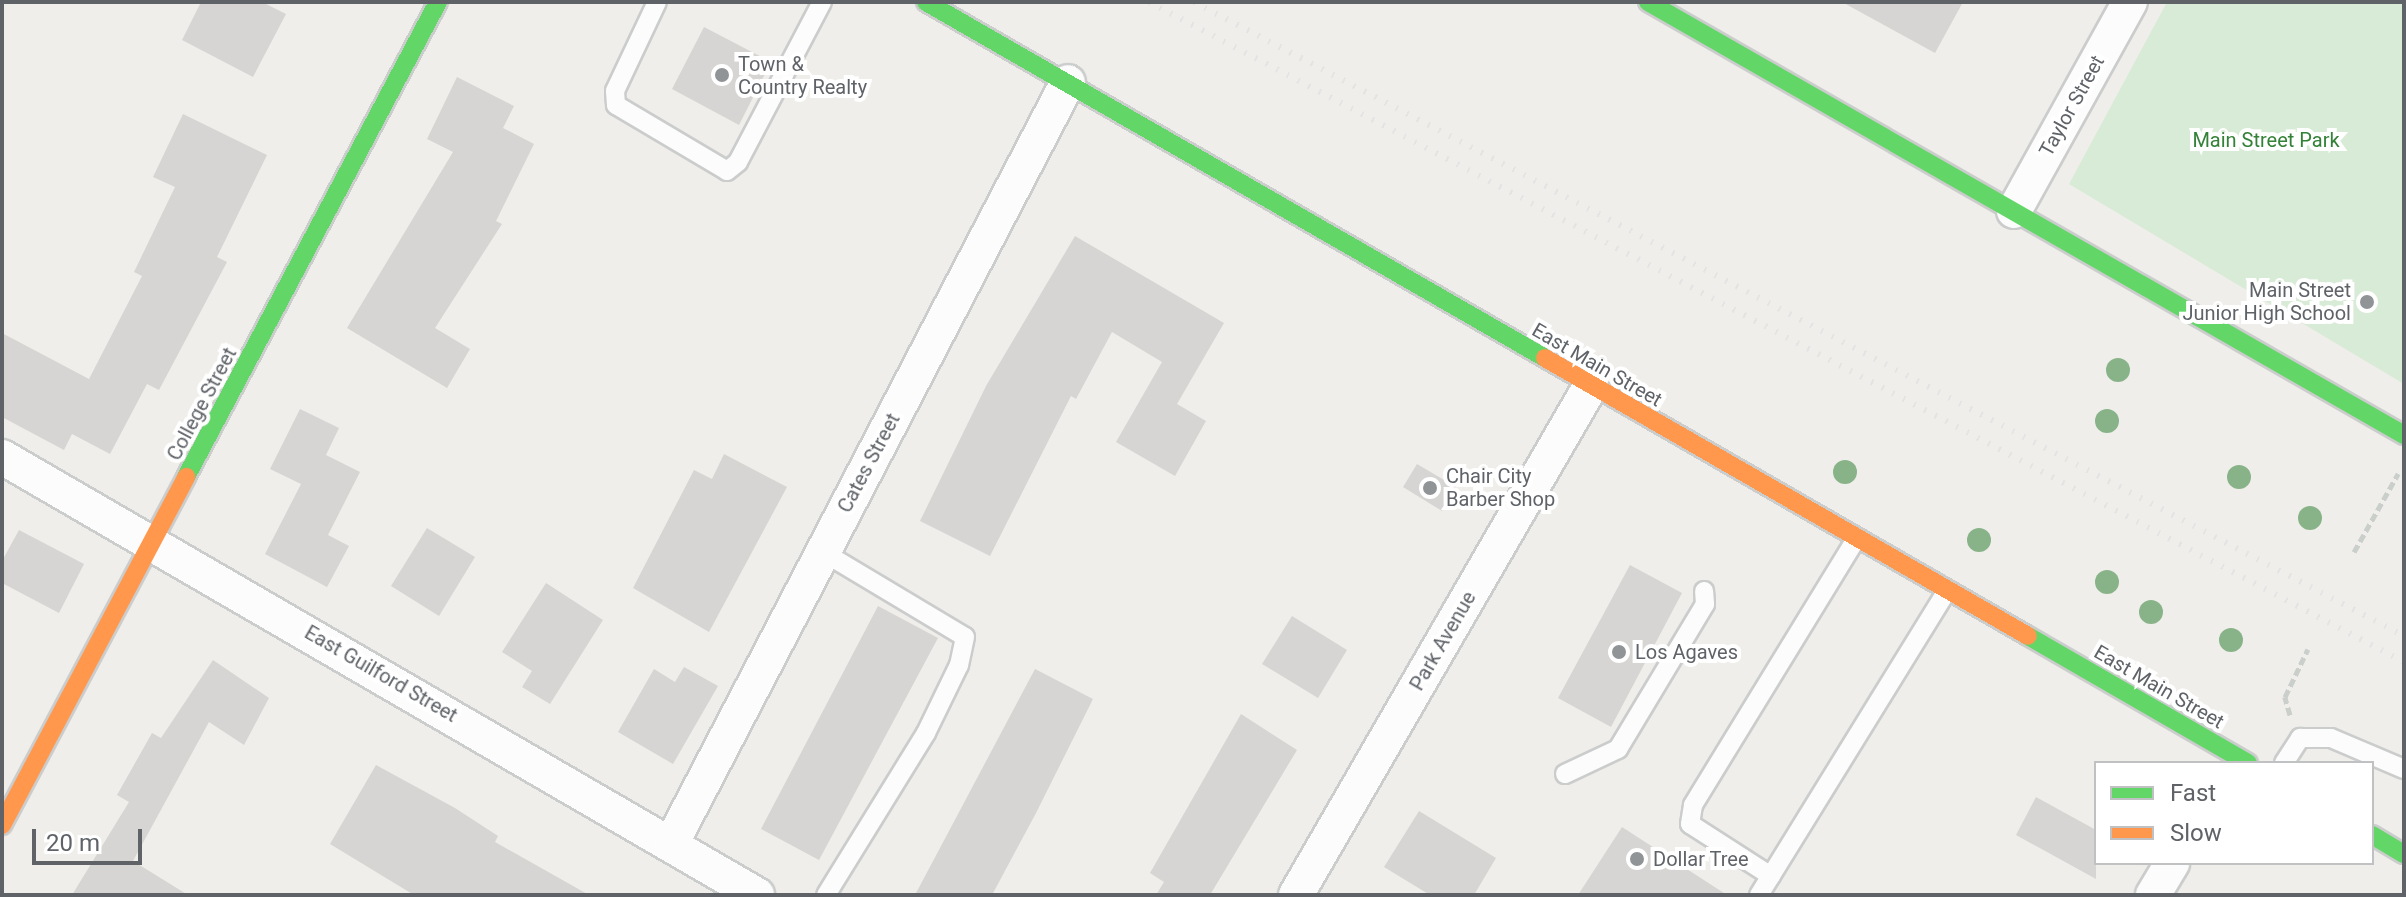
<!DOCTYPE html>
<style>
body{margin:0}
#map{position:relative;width:2406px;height:897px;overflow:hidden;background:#efeeea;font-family:Roboto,sans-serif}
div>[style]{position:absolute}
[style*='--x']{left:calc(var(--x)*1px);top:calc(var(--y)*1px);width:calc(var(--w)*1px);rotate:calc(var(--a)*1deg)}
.green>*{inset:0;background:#d8ebd6}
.building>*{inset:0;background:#d6d5d3}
.path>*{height:5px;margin-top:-2.5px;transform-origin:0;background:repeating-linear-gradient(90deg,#cacfcc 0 8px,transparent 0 12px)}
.roads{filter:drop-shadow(2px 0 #cbcccc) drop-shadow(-2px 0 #cbcccc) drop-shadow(0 2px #cbcccc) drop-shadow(0 -2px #cbcccc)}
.lane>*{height:18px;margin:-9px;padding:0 9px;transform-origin:9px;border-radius:9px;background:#fdfcfc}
.street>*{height:34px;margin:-17px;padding:0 17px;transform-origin:17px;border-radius:17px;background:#fdfcfc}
.fast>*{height:18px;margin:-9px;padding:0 9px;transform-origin:9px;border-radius:9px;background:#63d668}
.slow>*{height:18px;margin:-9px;padding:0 9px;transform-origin:9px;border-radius:9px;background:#ff974d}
.rail>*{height:6px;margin-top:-3px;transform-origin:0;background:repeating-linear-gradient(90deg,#e4e4e4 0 2px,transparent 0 12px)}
.trees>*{width:24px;height:24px;margin:-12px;border-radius:50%;background:#88b388}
.dots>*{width:22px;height:22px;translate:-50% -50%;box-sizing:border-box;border:4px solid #fff;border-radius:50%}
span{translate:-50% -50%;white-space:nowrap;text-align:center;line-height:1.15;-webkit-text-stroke:8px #fff;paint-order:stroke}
.poi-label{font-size:20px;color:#5f6368}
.left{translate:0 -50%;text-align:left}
.right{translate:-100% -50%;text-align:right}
.street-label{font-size:20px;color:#5f6368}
.park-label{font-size:20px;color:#348238}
.frame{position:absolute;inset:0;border:4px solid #5f6368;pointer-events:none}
.legend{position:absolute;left:2094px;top:761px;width:280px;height:104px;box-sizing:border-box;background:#fff;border:2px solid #bfc1c3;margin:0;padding:10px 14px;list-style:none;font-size:24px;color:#5f6368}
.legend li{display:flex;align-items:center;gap:16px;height:40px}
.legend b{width:40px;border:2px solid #bfc1c3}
.scale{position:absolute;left:32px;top:829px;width:110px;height:36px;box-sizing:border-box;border:4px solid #5f6368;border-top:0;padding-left:10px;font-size:24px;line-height:28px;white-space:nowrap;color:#5f6368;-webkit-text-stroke:6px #fff;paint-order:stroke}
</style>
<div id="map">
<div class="green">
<i style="clip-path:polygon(2167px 2px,2404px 2px,2404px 384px,2069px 184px)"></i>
</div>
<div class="building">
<i style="clip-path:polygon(201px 2px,262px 2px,286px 14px,253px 77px,182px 40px)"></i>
<i style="clip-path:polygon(1842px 2px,1963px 2px,1935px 53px)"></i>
<i style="clip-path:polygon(704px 27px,771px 62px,739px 125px,672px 89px)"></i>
<i style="clip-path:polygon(457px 77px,514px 106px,503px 128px,534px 144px,496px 221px,502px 224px,435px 328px,470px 349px,447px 388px,347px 328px,453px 152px,427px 139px)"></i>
<i style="clip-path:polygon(183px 114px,267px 155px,217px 257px,227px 262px,159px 390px,147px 384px,110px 454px,72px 434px,64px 450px,2px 417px,2px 333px,89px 379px,142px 276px,134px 272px,175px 187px,153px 177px)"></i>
<i style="clip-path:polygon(1075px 236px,1224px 323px,1177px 404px,1206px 421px,1175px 476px,1116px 442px,1162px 362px,1112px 332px,1076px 399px,1071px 396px,990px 556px,920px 521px,986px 386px)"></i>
<i style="clip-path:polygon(300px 409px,339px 428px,326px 455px,360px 472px,328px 535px,349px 546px,327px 587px,265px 554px,301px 484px,270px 469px)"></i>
<i style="clip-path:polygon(724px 454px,787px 487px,709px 632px,633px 588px,694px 470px,712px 479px)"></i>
<i style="clip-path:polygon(1417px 464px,1456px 487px,1442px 511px,1403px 487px)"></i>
<i style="clip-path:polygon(427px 528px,475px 557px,439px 616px,391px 586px)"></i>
<i style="clip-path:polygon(19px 530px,84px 564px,59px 613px,2px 583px,2px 561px)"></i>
<i style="clip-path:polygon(1630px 565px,1682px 593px,1611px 727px,1558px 698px)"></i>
<i style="clip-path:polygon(546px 583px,603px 620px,550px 704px,522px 687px,532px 671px,502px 652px)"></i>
<i style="clip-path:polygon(878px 606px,938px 638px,819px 860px,761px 829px)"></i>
<i style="clip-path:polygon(1292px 616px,1347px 650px,1318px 698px,1262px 664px)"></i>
<i style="clip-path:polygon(213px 660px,269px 698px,244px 745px,209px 722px,133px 861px,188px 895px,72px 895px,129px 802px,117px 795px,152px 733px,161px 738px)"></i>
<i style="clip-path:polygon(684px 667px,718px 686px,673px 764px,618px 732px,654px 669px,675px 682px)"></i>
<i style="clip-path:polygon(1035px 669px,1093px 699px,1036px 813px,992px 895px,915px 895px)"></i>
<i style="clip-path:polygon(1241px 714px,1297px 750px,1210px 895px,1156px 895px,1164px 882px,1150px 873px)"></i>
<i style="clip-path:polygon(376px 765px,455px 808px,498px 836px,495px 842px,589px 895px,414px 895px,330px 844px)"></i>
<i style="clip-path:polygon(2036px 797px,2096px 830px,2096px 879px,2016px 835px)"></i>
<i style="clip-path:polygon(1419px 811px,1496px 858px,1474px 895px,1430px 895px,1384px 867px)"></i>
<i style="clip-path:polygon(1622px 827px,1727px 895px,1578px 895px)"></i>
</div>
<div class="path">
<i style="--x:2354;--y:552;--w:90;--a:-60.6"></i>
<i style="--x:2290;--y:715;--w:19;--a:-106"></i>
<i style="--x:2285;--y:697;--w:53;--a:-64.4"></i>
</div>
<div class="roads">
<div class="lane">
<i style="--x:657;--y:2;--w:98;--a:115.3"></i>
<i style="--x:615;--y:91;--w:14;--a:86"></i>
<i style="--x:616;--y:105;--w:129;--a:30.7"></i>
<i style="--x:727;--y:171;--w:14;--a:-39"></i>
<i style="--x:738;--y:162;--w:181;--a:-62.3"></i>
<i style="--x:823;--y:552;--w:165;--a:30.9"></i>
<i style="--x:965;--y:637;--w:29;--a:102"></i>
<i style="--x:959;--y:665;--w:76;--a:115.9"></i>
<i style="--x:926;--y:733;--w:190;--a:121.7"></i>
<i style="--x:2284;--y:763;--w:30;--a:-57"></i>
<i style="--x:2300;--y:738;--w:31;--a:0"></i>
<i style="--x:2331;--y:738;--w:79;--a:23"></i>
<i style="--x:1565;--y:774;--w:59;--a:-25.3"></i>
<i style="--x:1618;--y:749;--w:169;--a:-59"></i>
<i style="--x:1705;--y:604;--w:13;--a:-94"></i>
<i style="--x:1771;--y:876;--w:96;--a:-147.3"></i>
<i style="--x:1690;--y:824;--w:19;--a:-81"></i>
<i style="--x:1693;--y:805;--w:312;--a:-58.5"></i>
<i style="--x:1759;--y:895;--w:357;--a:-58.3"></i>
</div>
<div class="street">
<i style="--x:2014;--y:211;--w:239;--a:-61"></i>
<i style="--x:2;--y:457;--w:873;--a:30.12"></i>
<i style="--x:671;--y:844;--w:859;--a:-62.48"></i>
<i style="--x:1296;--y:895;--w:587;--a:-59.94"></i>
<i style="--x:2153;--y:895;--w:37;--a:-59"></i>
</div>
<div class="fast">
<i style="--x:926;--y:2;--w:714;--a:29.9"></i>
<i style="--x:1648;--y:2;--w:871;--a:29.8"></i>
<i style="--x:186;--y:477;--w:538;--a:-62.05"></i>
<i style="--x:2028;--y:636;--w:254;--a:30"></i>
<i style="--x:2372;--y:835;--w:37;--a:31"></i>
</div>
<div class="slow">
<i style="--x:1545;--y:358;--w:557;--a:29.92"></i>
<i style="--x:2;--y:825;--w:394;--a:-62.1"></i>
</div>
</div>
<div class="rail">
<i style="--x:1149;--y:2;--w:1418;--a:27.74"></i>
<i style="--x:1194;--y:2;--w:1366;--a:27.65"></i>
</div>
<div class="trees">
<i style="left:2118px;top:370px"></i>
<i style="left:2107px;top:421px"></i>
<i style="left:1845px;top:472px"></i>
<i style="left:2239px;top:477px"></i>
<i style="left:2310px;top:518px"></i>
<i style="left:1979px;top:540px"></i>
<i style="left:2107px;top:582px"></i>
<i style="left:2151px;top:612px"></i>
<i style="left:2231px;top:640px"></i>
</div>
<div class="dots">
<i style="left:722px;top:75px;background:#919496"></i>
<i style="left:2367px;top:302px;background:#919496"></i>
<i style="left:1430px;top:488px;background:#919496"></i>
<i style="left:1619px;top:652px;background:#919496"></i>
<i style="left:1637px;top:859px;background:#919496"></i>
</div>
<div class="poi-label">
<span class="left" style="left:738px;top:76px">Town &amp;<br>Country Realty</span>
<span class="right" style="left:2351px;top:302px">Main Street<br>Junior High School</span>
<span class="left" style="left:1446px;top:488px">Chair City<br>Barber Shop</span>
<span class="left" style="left:1635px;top:652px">Los Agaves</span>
<span class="left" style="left:1653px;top:859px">Dollar Tree</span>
</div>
<div class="street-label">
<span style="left:2072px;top:106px;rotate:-61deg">Taylor Street</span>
<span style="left:1597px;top:365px;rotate:30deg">East Main Street</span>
<span style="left:202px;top:404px;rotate:-62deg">College Street</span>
<span style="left:869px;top:463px;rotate:-62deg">Cates Street</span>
<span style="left:1443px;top:641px;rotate:-60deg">Park Avenue</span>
<span style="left:381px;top:674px;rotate:30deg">East Guilford Street</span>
<span style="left:2159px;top:687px;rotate:30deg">East Main Street</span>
</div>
<div class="park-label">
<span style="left:2266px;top:140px">Main Street Park</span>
</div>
<div class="frame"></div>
<ul class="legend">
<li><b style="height:10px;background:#63d668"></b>Fast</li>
<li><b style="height:10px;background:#ff974d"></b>Slow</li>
</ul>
<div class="scale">20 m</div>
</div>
